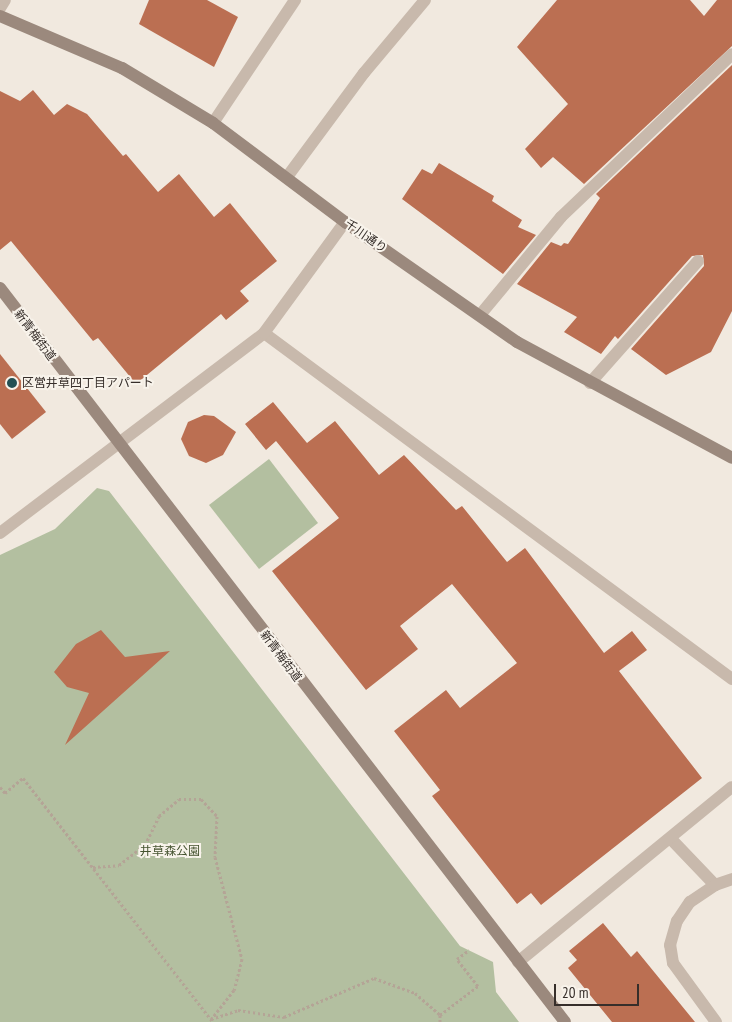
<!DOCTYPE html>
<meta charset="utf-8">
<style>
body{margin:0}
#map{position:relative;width:732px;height:1022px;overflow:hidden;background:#f1e9df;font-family:"PT Sans Narrow","Noto Sans JP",sans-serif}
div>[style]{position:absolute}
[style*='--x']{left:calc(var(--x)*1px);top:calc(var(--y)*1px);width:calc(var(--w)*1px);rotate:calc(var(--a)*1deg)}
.green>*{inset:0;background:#b3bfa0}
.building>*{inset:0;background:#bb6f52}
.path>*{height:3px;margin-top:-1.5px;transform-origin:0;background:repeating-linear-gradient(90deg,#b4a496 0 2.5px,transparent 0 5px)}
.lane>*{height:12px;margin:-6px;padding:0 6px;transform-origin:6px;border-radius:6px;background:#c8b9ac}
.street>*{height:12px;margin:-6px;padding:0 6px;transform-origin:6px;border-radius:6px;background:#c8b9ac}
.secondary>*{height:12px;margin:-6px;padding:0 6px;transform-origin:6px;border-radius:6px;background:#9b897d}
.dots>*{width:14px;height:14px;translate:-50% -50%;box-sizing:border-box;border:2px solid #f8f3eb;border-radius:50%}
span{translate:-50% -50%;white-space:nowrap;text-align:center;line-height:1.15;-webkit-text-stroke:4px #f8f3eb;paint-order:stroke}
.street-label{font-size:12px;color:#362e2a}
.poi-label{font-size:12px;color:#362e2a}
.left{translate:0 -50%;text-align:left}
.park-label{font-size:12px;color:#455330}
.scale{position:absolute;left:554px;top:984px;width:85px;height:22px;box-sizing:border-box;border:2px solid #362e2a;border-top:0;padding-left:6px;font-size:15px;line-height:18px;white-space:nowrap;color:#362e2a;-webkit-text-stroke:4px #f8f3eb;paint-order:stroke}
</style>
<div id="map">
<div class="green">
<i style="clip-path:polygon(269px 459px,318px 523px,259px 569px,209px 505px)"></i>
<i style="clip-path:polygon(97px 488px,109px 491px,460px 946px,493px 962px,496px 992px,519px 1022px,0 1022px,0 555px,55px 529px)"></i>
</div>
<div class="building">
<i style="clip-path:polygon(149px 0,207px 0,238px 17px,214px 67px,139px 24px)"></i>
<i style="clip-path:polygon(557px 0,690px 0,704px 16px,717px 0,732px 0,732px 46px,584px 184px,553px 157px,541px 168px,525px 149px,568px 104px,517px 47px)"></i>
<i style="clip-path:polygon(732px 65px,732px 311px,711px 352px,666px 375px,631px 349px,704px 266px,703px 255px,692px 256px,618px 339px,615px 336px,601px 354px,564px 332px,577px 317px,517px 284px,551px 242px,561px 246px,564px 243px,568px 244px,600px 198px,596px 194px)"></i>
<i style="clip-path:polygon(33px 90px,54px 115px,67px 104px,87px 114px,123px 156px,126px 154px,158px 192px,179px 174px,214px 217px,230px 203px,277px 261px,240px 291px,249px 301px,226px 320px,221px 314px,136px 384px,98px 338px,93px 341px,11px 241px,0 250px,0 91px,20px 101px)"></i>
<i style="clip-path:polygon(439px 163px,494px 196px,492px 201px,522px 220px,518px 227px,536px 235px,503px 274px,402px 199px,422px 169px,432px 174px)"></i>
<i style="clip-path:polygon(0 354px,46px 412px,12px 439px,0 424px)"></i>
<i style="clip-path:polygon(273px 402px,307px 443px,335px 421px,379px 475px,404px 455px,456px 510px,462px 506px,507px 562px,525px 548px,604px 653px,632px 631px,647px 650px,619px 671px,702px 778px,541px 905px,531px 893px,517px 904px,432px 796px,440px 790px,394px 731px,446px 690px,460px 708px,517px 663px,452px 584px,400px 626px,418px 649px,366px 690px,272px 571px,339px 518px,276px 441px,266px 450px,245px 424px)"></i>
<i style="clip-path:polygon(204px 415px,214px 416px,236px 432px,223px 455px,206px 463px,189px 456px,181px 439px,188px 422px)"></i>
<i style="clip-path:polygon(101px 630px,125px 657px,170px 651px,65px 745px,89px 693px,67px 687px,54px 672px,76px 644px)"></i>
<i style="clip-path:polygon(603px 923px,631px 957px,637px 951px,695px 1022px,612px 1022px,568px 968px,577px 960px,569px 951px)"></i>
</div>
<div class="path">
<i style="--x:0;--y:787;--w:8;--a:50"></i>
<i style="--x:5;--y:793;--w:23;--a:-40"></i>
<i style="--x:23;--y:778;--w:309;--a:52.1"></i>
<i style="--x:93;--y:867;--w:26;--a:-4"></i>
<i style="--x:119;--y:865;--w:33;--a:-38"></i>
<i style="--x:145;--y:845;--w:32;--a:-64"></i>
<i style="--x:159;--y:816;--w:26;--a:-40"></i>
<i style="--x:179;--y:799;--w:22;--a:0"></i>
<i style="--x:201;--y:799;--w:23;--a:47"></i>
<i style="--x:217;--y:816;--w:41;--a:92.8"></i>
<i style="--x:215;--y:857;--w:106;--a:75.2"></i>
<i style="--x:242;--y:959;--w:32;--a:104"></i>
<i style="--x:234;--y:990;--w:37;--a:128"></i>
<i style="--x:211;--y:1019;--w:28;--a:-18"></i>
<i style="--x:238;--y:1010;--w:47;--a:8.7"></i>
<i style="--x:284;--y:1017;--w:98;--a:-23.4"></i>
<i style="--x:374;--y:978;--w:44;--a:20.1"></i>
<i style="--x:415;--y:993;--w:33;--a:41"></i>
<i style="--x:440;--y:1022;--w:7;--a:-90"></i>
<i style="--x:440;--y:1015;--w:48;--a:-37.3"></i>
<i style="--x:478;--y:986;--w:34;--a:-128"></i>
<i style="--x:457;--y:959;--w:15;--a:-37"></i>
</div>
<div class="lane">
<i style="--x:287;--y:177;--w:129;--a:-53.5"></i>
<i style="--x:364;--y:73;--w:95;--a:-50.1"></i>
<i style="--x:590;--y:383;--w:163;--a:-48.5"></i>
<i style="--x:671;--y:839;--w:64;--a:46.3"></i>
<i style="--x:716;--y:1022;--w:73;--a:-126.1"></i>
<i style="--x:673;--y:963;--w:18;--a:-99"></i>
<i style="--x:670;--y:945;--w:25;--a:-74"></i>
<i style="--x:677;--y:921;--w:23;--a:-56"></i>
<i style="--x:690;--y:902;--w:30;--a:-34"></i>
<i style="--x:715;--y:885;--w:18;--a:-19"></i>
</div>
<div class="street">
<i style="--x:0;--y:8;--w:9;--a:-58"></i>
<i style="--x:213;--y:123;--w:148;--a:-56.3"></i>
<i style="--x:480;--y:315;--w:127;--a:-50.4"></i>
<i style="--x:561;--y:217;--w:236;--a:-43.6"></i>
<i style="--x:264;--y:333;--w:582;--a:36.48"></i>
<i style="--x:0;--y:533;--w:331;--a:-37.1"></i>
<i style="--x:264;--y:333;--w:137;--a:-53.9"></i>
<i style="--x:518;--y:962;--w:276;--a:-39.3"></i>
</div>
<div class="secondary">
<i style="--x:0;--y:16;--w:133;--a:23.1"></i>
<i style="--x:122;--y:68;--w:106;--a:31.1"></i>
<i style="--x:213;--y:123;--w:165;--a:36.9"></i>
<i style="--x:345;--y:222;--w:210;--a:34.9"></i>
<i style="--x:517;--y:342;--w:244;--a:28.3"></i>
<i style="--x:0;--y:288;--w:926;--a:52.41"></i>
</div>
<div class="dots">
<i style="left:12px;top:383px;background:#235054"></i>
</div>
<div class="street-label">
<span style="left:366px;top:236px;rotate:35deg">千川通り</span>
<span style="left:35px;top:335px;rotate:53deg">新青梅街道</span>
<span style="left:281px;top:656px;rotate:53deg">新青梅街道</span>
</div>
<div class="poi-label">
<span class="left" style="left:22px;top:383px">区営井草四丁目アパート</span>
</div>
<div class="park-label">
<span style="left:170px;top:851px">井草森公園</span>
</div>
<div class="scale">20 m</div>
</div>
